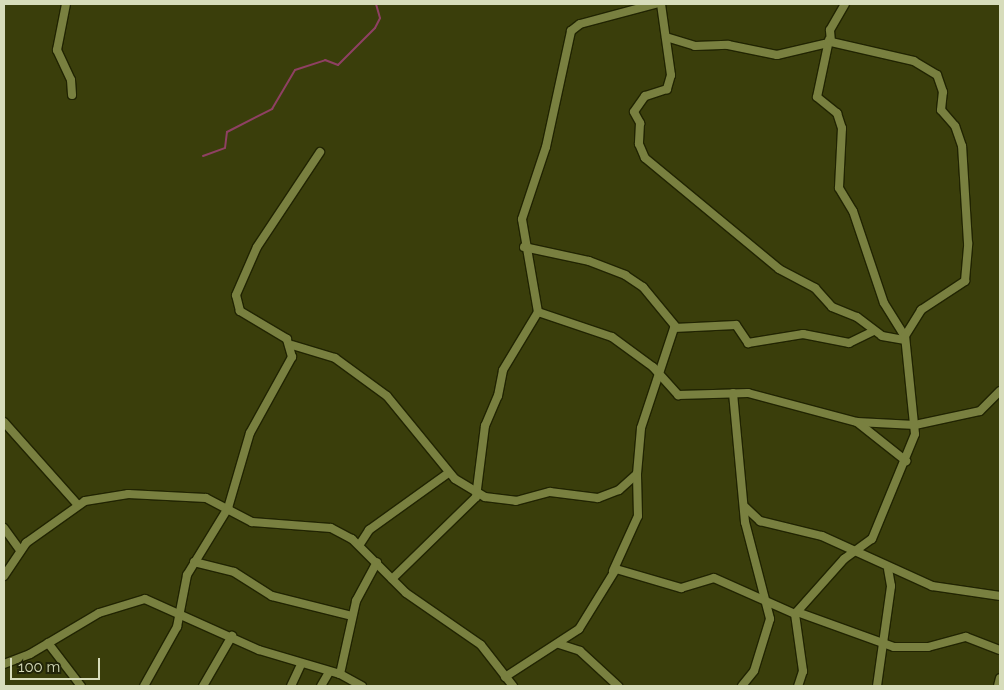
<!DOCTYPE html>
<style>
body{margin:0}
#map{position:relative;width:1004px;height:690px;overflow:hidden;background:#3a3e0b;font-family:Raleway,sans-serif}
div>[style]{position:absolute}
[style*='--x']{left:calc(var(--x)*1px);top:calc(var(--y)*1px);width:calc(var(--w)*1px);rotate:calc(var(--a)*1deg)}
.stream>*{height:2px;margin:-1px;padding:0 1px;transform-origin:1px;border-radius:1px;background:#8f4063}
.roads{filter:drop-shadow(1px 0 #212402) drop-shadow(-1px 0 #212402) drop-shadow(0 1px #212402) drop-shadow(0 -1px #212402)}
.minor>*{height:8px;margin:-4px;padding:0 4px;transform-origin:4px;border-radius:4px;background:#798040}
span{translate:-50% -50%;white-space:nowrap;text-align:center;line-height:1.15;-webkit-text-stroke:5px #212408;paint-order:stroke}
.frame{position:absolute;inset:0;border:5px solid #d7dcbb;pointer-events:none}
.scale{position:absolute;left:10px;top:658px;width:90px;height:22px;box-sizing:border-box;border:2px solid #d7dcbb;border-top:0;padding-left:6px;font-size:15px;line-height:18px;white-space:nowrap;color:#d7dcbb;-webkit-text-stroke:4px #212408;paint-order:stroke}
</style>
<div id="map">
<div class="stream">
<i style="--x:203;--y:156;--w:23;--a:-20"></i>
<i style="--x:225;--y:148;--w:16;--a:-83"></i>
<i style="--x:227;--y:132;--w:51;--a:-27.1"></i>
<i style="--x:272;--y:109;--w:45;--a:-59.5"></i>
<i style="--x:295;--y:70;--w:32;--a:-18"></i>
<i style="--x:325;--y:60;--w:14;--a:21"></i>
<i style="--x:338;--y:65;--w:52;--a:-45"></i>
<i style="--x:375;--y:28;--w:11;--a:-63"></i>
<i style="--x:380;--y:18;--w:15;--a:-106"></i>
</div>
<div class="roads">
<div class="minor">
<i style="--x:66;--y:4;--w:47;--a:101.1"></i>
<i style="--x:57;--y:50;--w:33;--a:65"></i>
<i style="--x:71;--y:80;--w:15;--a:86"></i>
<i style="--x:661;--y:4;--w:72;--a:82"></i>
<i style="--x:671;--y:75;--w:15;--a:106"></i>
<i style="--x:667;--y:89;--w:23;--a:162"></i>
<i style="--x:645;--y:96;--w:19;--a:125"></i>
<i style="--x:634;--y:112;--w:13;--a:61"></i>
<i style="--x:640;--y:123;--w:21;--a:93"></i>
<i style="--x:639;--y:144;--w:15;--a:67"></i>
<i style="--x:645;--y:158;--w:174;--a:39.6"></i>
<i style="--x:779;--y:269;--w:41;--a:27.8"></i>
<i style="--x:815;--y:288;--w:25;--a:48"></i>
<i style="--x:832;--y:307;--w:27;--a:22"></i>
<i style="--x:857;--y:317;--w:31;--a:37"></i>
<i style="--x:882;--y:336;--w:22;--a:10"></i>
<i style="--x:666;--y:37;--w:30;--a:17"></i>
<i style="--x:695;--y:46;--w:33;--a:-2"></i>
<i style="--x:728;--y:45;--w:50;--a:11.5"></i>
<i style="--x:777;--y:55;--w:52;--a:-13.2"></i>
<i style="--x:829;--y:40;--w:58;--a:101.9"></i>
<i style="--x:817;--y:97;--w:26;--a:39"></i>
<i style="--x:837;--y:113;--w:16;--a:72"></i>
<i style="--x:842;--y:128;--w:60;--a:92.9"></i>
<i style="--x:839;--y:188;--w:27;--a:59"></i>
<i style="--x:853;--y:211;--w:97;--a:71.4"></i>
<i style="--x:884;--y:303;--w:39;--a:58"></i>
<i style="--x:524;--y:247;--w:66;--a:12.2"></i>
<i style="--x:589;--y:261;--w:39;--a:21"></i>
<i style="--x:625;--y:275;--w:22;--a:34"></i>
<i style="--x:643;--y:287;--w:52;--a:50.5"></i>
<i style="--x:538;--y:312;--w:78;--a:18.7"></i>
<i style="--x:612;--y:337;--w:51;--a:36.2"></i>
<i style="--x:653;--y:367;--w:38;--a:48"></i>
<i style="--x:678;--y:395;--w:70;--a:-1.6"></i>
<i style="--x:748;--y:393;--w:113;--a:14.9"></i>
<i style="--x:857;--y:422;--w:58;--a:3"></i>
<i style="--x:915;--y:425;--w:66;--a:-12.2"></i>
<i style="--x:980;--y:411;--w:28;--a:-45"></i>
<i style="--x:292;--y:345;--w:45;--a:16.8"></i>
<i style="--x:335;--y:358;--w:64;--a:36.2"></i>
<i style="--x:387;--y:396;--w:107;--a:50.7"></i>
<i style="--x:455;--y:479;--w:35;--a:31"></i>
<i style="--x:485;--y:497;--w:31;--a:7"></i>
<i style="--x:516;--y:501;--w:35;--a:-15"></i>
<i style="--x:550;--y:492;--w:48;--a:7.1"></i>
<i style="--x:598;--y:498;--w:22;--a:-21"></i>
<i style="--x:619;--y:490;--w:24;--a:-42"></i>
<i style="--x:637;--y:474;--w:46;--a:-85"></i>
<i style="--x:641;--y:428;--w:105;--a:-71.7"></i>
<i style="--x:674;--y:328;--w:62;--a:-2.8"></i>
<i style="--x:736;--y:325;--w:22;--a:56"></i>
<i style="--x:748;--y:343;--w:56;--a:-9.3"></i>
<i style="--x:803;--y:334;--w:47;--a:11.1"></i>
<i style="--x:849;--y:343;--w:28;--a:-26"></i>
<i style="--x:733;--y:393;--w:130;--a:84.7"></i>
<i style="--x:745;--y:522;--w:100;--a:75.5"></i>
<i style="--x:770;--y:619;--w:54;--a:107.1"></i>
<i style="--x:754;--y:671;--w:19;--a:129"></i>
<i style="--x:4;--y:422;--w:111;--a:48.3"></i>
<i style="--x:857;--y:422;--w:63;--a:38.5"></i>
<i style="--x:745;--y:507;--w:21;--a:43"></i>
<i style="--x:760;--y:521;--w:64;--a:13.6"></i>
<i style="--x:822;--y:536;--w:121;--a:24.4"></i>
<i style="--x:932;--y:586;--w:69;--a:8.4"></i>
<i style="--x:4;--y:528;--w:26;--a:54"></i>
<i style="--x:360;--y:544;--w:17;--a:-57"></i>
<i style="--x:369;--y:530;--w:96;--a:-35.7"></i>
<i style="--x:194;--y:562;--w:41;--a:14"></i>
<i style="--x:234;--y:572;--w:45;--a:32.3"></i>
<i style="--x:272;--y:596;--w:82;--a:14"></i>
<i style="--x:613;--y:571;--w:60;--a:-65.6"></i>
<i style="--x:638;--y:516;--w:42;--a:-91.4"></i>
<i style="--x:4;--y:576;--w:40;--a:-56"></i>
<i style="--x:26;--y:543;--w:72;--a:-35.4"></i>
<i style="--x:85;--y:501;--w:44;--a:-9.2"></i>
<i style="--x:128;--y:494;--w:78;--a:2.9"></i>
<i style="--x:206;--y:498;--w:52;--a:27.6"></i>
<i style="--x:252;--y:522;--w:79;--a:4.3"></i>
<i style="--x:331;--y:528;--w:24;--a:28"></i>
<i style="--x:352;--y:539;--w:76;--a:45"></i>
<i style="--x:406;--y:593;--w:91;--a:34.7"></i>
<i style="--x:481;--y:645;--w:52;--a:52"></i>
<i style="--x:392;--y:579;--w:117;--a:-44.3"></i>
<i style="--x:476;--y:497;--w:72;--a:-82.8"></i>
<i style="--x:485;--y:426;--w:33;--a:-67"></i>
<i style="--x:498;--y:396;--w:26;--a:-79"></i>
<i style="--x:503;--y:370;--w:68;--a:-58.9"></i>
<i style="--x:538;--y:312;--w:94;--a:-99.8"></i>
<i style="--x:522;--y:219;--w:76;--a:-71.6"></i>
<i style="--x:546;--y:147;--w:119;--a:-77.8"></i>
<i style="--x:571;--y:31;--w:11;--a:-38"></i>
<i style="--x:580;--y:24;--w:78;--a:-14.9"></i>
<i style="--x:797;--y:612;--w:103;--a:19.8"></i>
<i style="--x:894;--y:647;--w:34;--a:0"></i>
<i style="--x:928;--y:647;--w:39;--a:-15"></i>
<i style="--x:966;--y:637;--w:36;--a:21"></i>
<i style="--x:795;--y:614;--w:58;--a:82"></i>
<i style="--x:803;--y:671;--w:16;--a:108"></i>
<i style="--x:48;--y:643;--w:54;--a:52.5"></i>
<i style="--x:559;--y:644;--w:22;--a:18"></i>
<i style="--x:580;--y:651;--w:52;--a:42.6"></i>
<i style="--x:4;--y:664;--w:28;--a:-21"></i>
<i style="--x:30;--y:654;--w:80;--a:-30.7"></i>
<i style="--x:99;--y:613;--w:48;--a:-16.9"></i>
<i style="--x:145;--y:599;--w:125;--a:24.1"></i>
<i style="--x:259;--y:650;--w:84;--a:16.5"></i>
<i style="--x:340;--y:674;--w:25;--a:29"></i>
<i style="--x:340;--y:674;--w:75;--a:-77.6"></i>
<i style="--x:356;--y:601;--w:44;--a:-61.7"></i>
<i style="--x:505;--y:677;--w:88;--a:-33"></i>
<i style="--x:579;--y:629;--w:70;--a:-58.3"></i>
<i style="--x:616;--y:569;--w:68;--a:16.3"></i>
<i style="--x:681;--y:588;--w:34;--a:-17"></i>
<i style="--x:714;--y:578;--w:89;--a:24"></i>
<i style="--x:795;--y:614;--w:74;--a:-48.3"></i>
<i style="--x:844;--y:559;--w:34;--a:-36"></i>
<i style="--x:872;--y:539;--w:113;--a:-67.7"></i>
<i style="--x:915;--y:434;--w:99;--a:-95.8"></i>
<i style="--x:905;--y:336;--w:31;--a:-58"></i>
<i style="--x:921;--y:310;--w:53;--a:-33.4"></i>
<i style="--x:965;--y:281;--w:38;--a:-85"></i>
<i style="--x:968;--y:243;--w:97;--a:-93.5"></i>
<i style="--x:962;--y:146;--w:21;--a:-109"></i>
<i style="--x:955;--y:126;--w:21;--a:-131"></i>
<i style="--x:941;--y:110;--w:18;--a:-84"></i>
<i style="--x:943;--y:92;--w:18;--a:-109"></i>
<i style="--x:937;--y:75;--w:27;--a:-149"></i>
<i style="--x:914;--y:61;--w:85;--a:-167.1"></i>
<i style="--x:831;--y:42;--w:12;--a:-95"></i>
<i style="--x:830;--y:30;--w:30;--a:-60"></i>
<i style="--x:144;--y:686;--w:68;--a:-60.8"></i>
<i style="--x:177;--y:627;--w:53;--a:-79.1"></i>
<i style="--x:187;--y:575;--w:79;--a:-58.5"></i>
<i style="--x:228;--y:508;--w:78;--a:-73.7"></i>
<i style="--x:250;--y:433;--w:87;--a:-61.1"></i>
<i style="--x:292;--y:357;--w:19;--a:-106"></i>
<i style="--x:287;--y:339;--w:55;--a:-149.2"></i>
<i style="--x:240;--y:311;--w:16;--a:-104"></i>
<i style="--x:236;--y:295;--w:52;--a:-66.4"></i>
<i style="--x:257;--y:247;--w:114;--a:-56.4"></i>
<i style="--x:203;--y:686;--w:58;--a:-59.9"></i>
<i style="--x:291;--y:686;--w:23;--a:-65"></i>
<i style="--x:321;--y:686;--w:16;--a:-60"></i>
<i style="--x:877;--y:686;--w:101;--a:-82"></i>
<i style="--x:891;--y:586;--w:17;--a:-100"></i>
<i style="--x:998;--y:686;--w:8;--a:-76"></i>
</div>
</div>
<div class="frame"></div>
<div class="scale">100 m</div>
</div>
